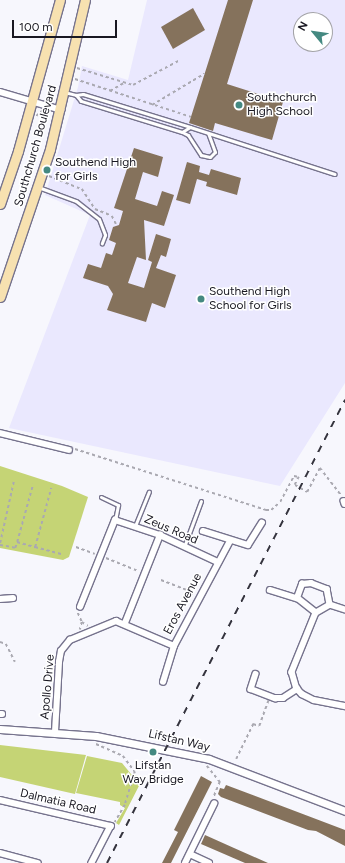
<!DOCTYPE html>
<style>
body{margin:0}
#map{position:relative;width:345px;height:863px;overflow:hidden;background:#f7f7fd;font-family:Figtree,sans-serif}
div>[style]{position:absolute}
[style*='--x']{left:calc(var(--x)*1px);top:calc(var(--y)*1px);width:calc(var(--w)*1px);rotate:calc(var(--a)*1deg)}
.built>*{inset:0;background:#eae8fe}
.green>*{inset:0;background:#c5d475}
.building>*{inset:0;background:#85725c}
.path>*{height:1.5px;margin-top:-0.75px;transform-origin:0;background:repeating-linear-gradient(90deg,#aaa9b1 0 3px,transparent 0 6px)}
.roads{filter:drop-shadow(1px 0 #76738d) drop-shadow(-1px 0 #76738d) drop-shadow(0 1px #76738d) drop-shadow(0 -1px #76738d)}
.service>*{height:3px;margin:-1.5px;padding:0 1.5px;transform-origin:1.5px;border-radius:1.5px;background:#fff}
.minor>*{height:5.5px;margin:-2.75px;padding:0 2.75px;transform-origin:2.75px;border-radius:2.75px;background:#fff}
.tertiary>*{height:7px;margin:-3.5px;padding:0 3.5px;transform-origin:3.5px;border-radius:3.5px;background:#fff}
.primary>*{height:9px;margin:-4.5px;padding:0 4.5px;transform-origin:4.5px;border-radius:4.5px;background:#f7e1b0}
.rail>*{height:2px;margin-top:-1px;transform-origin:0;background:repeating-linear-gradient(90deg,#34333d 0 7px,transparent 0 14px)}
.dots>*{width:11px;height:11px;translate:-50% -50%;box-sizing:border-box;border:2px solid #fff;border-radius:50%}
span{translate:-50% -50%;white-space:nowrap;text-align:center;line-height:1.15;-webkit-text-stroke:3px #fff;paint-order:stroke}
.poi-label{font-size:12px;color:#191822}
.left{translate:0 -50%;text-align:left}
.street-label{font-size:12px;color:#191822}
.north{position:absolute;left:293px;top:12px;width:40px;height:40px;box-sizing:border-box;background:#fff;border:1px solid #a3a3a7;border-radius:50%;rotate:299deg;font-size:11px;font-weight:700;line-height:16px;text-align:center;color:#191822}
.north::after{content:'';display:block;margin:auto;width:14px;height:18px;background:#448981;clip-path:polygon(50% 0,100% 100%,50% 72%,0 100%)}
.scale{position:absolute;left:12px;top:20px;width:105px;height:18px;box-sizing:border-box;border:2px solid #191822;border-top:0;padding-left:5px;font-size:12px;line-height:14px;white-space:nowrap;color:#191822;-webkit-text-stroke:3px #fff;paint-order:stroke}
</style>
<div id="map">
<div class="built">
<i style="clip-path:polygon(evenodd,147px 0,345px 0,345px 383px,280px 486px,9px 428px,90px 215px,45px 195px,78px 87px,82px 66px,128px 80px,147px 0,301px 20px,325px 20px,325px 44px,301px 44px,301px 20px)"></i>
</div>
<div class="green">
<i style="clip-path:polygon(0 466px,62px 486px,88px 497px,69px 557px,63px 560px,0 548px)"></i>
<i style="clip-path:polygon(0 745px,86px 755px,75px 794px,0 777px)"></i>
<i style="clip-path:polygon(87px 756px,122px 763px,131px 774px,143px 778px,119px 825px,116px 823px,125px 808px,120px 805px,120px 802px,76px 793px)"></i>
</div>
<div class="building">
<i style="clip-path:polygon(228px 0,253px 0,227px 84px,283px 102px,272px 140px,215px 123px,213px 131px,189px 123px)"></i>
<i style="clip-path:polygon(193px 8px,205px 30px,173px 49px,161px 27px)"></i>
<i style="clip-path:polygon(134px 148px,163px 157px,158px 177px,143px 172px,135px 199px,157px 206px,162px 191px,174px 195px,164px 226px,144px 220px,146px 260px,137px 257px,128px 283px,144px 288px,152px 262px,148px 260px,156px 234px,171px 239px,166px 257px,161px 255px,156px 268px,176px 275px,165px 308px,152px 303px,146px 322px,107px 310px,113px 294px,108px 286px,83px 278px,88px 264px,101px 268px,106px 253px,112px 255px,116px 243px,109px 240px,113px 227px,119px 225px,123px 211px,114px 208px)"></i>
<i style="clip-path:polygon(187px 162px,200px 166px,199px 172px,209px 175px,211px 169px,241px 178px,237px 195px,206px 186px,207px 182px,197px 179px,190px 204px,176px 200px)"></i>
<i style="clip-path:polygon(201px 776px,212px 782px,171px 863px,162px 863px,178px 832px,174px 830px)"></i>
<i style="clip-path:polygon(226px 785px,345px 830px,345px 846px,316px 831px,308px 830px,221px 797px,218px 794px,220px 788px,224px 789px)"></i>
<i style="clip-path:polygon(205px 835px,234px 848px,268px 863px,245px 863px,201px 844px)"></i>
</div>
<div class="path">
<i style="--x:77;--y:68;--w:59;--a:16.9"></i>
<i style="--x:133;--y:85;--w:53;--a:-28"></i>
<i style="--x:75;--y:79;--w:122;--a:18.1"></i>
<i style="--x:110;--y:91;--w:16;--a:-30"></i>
<i style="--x:152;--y:105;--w:61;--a:-30.8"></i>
<i style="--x:36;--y:116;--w:9;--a:-41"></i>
<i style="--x:49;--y:176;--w:35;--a:22"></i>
<i style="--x:82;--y:189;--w:24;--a:57"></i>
<i style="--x:95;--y:209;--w:18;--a:22"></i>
<i style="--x:112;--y:216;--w:9;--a:63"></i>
<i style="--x:75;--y:449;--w:201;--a:17.7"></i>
<i style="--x:266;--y:510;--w:5;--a:0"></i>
<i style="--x:271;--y:510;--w:12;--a:-42"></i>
<i style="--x:280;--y:502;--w:30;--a:-62"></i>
<i style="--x:294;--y:476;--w:5;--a:11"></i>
<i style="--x:299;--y:477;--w:9;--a:117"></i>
<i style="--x:295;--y:485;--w:14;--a:30"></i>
<i style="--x:307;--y:492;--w:27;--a:-62"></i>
<i style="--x:320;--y:468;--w:36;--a:52"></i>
<i style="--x:14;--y:482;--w:65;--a:102.5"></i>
<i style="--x:0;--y:545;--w:12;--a:9"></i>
<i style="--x:12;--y:547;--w:3;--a:18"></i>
<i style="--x:15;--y:548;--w:6;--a:-72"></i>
<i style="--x:17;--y:542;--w:19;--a:16"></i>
<i style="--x:35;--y:547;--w:61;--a:-74.8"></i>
<i style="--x:17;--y:542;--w:60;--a:-74.6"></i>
<i style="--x:35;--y:547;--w:27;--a:15"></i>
<i style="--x:76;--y:547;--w:20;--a:20"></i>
<i style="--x:106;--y:558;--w:35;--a:22"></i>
<i style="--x:161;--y:580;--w:33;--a:21"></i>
<i style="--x:192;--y:592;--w:4;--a:63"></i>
<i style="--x:78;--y:613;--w:10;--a:66"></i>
<i style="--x:82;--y:622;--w:8;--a:104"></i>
<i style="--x:82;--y:622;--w:7;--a:34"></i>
<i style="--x:0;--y:642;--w:6;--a:18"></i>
<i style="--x:6;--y:644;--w:20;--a:63"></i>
<i style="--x:96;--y:744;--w:30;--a:24"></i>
<i style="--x:123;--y:756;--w:20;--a:53"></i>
<i style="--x:135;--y:772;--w:34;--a:107"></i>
<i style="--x:125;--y:805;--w:20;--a:120"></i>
<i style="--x:236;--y:759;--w:39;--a:-64"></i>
<i style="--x:253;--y:724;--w:6;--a:18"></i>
<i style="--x:259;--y:726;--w:27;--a:-70"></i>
<i style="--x:207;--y:766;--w:21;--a:51"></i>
<i style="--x:220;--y:782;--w:16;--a:112"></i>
</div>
<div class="roads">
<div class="service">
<i style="--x:64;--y:92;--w:12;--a:14"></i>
<i style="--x:76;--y:95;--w:7;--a:-8"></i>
<i style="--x:83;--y:94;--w:112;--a:17.1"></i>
<i style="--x:190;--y:127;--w:9;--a:148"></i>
<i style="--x:182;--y:132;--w:106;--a:-162.9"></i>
<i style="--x:81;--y:101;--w:8;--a:-130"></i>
<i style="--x:190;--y:127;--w:152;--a:18"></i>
<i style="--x:182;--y:132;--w:7;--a:27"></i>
<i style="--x:188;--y:135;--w:24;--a:57"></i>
<i style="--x:201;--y:155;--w:9;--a:13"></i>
<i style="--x:210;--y:157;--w:7;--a:-45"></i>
<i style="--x:215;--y:152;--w:20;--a:-110"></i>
<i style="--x:38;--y:187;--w:40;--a:20.2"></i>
<i style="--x:76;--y:201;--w:29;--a:38"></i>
<i style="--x:99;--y:219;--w:17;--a:69"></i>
<i style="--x:105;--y:235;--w:9;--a:111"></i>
<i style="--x:101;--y:497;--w:19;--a:25"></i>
<i style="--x:118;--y:505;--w:15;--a:101"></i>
<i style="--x:135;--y:526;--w:37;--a:-68"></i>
<i style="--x:184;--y:547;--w:49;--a:-69.7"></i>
</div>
<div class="minor">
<i style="--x:0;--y:92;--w:64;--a:16.4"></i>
<i style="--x:0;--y:433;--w:71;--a:13.8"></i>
<i style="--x:344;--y:501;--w:3;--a:72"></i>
<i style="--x:203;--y:531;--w:47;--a:17.3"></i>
<i style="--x:248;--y:545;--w:26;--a:-58"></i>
<i style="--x:270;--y:590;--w:28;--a:17"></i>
<i style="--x:0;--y:599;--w:13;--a:-4"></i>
<i style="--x:80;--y:607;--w:94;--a:-68.1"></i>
<i style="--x:115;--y:520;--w:47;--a:18.4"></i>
<i style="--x:160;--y:535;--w:64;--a:25"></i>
<i style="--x:345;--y:610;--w:16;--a:-162"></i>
<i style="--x:330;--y:605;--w:16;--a:150"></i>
<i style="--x:316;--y:613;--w:64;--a:112.1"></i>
<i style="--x:292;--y:672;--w:18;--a:74"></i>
<i style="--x:297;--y:689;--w:7;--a:45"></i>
<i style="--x:302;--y:694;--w:13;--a:27"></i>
<i style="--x:314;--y:700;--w:32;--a:11"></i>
<i style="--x:316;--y:613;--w:24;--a:-142"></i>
<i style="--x:297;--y:598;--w:15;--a:-70"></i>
<i style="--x:302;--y:584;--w:9;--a:-6"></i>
<i style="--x:311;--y:583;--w:17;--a:21"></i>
<i style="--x:327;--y:589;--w:16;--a:79"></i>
<i style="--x:125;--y:623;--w:95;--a:-68.3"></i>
<i style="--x:256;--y:674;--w:16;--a:108"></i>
<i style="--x:251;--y:689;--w:26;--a:21"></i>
<i style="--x:275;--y:698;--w:8;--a:0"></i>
<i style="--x:283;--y:698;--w:17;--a:-33"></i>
<i style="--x:163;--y:682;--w:38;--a:-73"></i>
<i style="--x:174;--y:646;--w:119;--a:-61.9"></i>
<i style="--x:0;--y:714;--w:2;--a:0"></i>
<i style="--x:55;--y:732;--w:70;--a:-86.7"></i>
<i style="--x:59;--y:662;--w:11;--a:-80"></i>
<i style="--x:61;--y:651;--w:14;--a:-51"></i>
<i style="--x:70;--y:640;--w:50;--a:-22.4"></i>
<i style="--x:116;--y:621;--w:63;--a:23.3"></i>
<i style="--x:0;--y:800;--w:114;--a:13.2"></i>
<i style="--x:111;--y:826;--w:42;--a:117.2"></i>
<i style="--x:0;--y:853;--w:39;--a:15"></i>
<i style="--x:190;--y:854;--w:21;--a:25"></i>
<i style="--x:185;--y:863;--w:66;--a:-63.8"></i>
</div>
<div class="tertiary">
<i style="--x:0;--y:729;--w:96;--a:4.2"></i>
<i style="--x:96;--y:736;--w:115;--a:11.5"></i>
<i style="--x:209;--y:759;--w:146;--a:20.9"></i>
</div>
<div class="primary">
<i style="--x:0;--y:204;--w:56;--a:-71.2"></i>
<i style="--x:18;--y:151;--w:157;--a:-74.5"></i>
<i style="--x:0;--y:297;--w:156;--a:-71.3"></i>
<i style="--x:50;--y:149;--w:153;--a:-76.8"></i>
</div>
</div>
<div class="rail">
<i style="--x:107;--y:863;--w:521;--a:-62.8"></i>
</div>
<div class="dots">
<i style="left:239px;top:105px;background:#448981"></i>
<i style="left:47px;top:170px;background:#448981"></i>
<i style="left:201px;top:299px;background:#448981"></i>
<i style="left:153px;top:752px;background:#448981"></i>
</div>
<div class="poi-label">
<span class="left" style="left:247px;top:105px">Southchurch<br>High School</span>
<span class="left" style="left:55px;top:170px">Southend High<br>for Girls</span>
<span class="left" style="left:209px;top:299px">Southend High<br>School for Girls</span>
<span style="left:153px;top:773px">Lifstan<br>Way Bridge</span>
</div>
<div class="street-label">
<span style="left:36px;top:146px;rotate:-74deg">Southchurch Boulevard</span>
<span style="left:171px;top:530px;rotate:23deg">Zeus Road</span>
<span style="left:183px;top:604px;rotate:-62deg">Eros Avenue</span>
<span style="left:48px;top:687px;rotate:-85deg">Apollo Drive</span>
<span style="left:179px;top:741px;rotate:13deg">Lifstan Way</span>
<span style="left:58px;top:802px;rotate:13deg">Dalmatia Road</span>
</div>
<div class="north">N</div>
<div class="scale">100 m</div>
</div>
